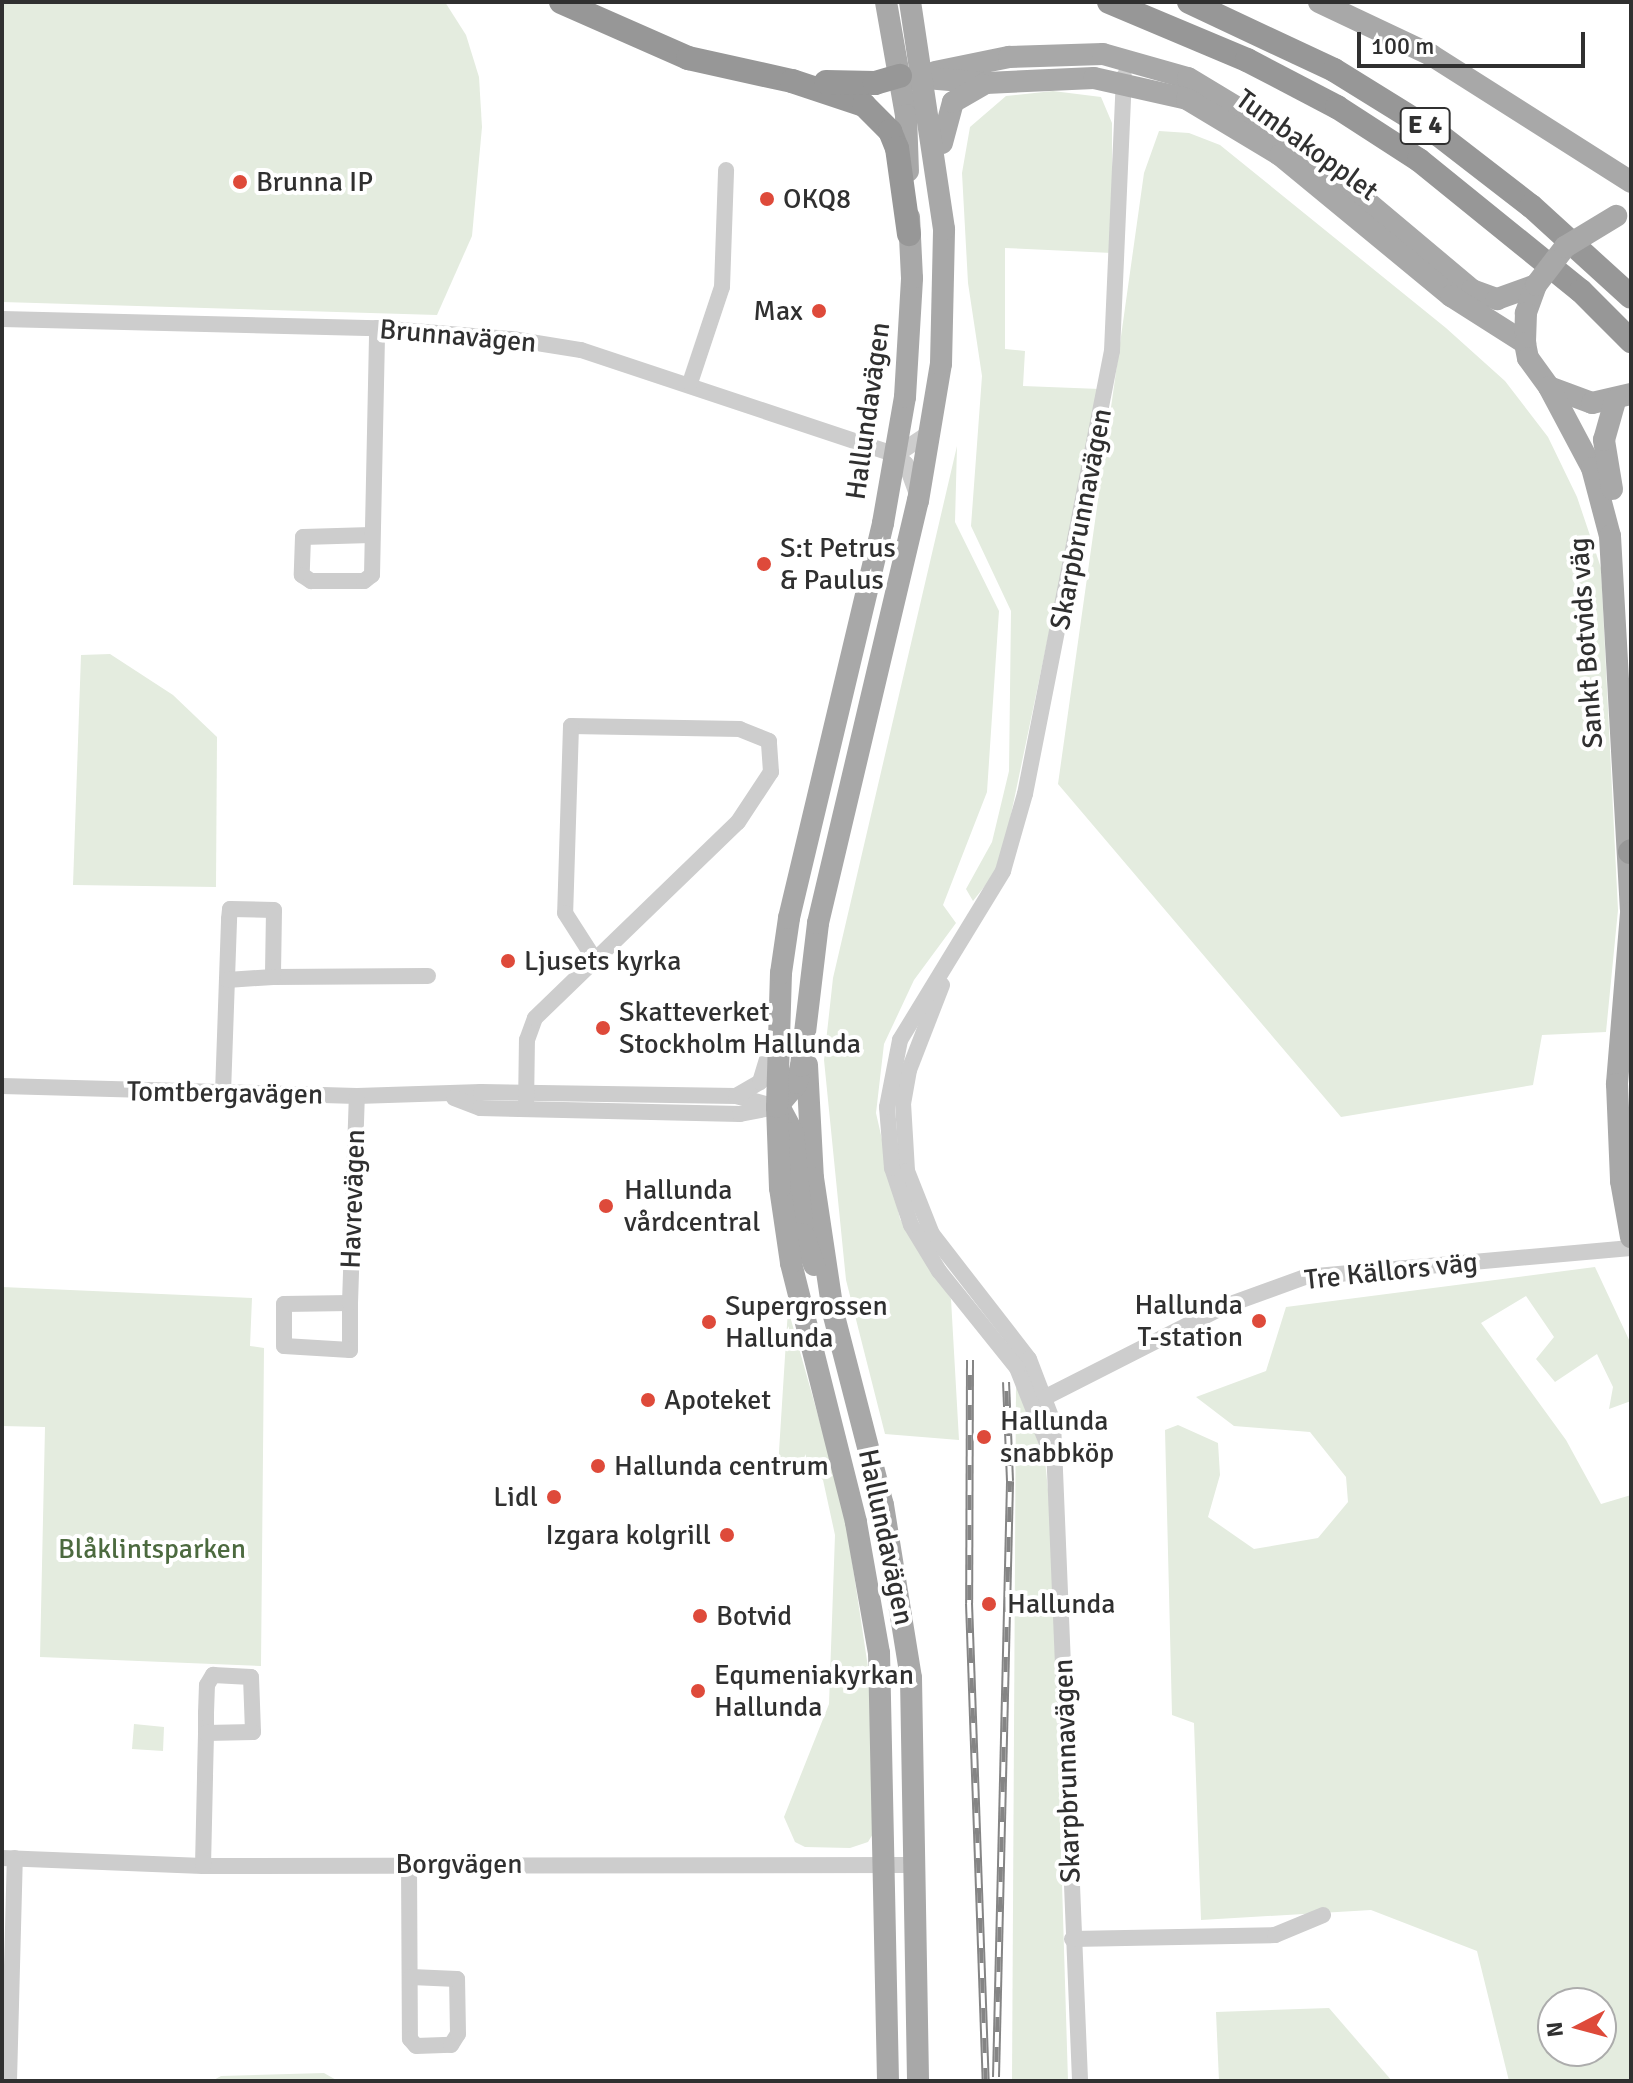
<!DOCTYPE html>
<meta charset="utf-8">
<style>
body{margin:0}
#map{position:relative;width:1633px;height:2083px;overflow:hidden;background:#fff;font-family:Signika,sans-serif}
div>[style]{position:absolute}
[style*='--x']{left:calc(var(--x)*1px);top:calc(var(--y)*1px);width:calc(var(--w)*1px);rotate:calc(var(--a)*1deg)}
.green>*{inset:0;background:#e4ecdf}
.minor>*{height:16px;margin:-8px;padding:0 8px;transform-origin:8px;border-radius:8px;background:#cdcdcd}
.major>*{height:22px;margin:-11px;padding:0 11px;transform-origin:11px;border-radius:11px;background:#a8a8a8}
.highway>*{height:24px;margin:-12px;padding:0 12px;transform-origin:12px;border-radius:12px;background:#979797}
.rail>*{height:8px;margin-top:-4px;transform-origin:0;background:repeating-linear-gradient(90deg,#fff 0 15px,#858585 0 30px);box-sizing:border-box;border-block:2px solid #858585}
.major-bridge>*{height:22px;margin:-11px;padding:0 11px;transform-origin:11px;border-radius:11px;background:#a8a8a8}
.dots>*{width:22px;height:22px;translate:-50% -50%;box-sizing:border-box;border:4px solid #fff;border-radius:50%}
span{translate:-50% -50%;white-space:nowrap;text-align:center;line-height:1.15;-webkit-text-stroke:8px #fff;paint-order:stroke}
.shield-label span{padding:2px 6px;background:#fff;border:2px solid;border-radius:6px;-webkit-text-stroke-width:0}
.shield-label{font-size:26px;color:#303030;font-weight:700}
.street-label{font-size:28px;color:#303030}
.poi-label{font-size:28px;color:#303030}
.left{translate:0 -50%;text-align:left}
.right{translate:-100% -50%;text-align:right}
.park-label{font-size:28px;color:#4c6a3f}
.frame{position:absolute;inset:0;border:4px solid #303030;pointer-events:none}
.north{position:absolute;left:1537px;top:1987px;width:80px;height:80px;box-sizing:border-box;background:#fff;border:2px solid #acacac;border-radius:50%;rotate:264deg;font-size:22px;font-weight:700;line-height:32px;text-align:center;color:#303030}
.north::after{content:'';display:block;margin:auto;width:28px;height:36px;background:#de4a3a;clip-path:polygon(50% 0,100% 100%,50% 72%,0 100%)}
.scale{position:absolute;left:1357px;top:32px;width:228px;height:36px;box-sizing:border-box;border:4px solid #303030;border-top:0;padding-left:10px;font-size:24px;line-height:28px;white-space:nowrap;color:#303030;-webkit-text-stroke:6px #fff;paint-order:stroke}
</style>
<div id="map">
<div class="green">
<i style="clip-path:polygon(2px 2px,445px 2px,466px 35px,479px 77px,482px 127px,472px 236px,437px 315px,2px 302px)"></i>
<i style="clip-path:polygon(1053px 91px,1101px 97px,1112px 123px,1112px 253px,1005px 248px,1005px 349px,1025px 351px,1023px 386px,1100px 389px,1000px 867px,973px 901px,966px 889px,992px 842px,1009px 771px,1011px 611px,971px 526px,982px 376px,968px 283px,962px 173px,970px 127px,1006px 96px)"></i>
<i style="clip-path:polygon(1159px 131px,1189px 133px,1220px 145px,1446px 328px,1505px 381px,1548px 437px,1577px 497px,1601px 568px,1618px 910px,1606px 1032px,1542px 1035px,1533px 1085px,1341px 1117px,1058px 784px,1144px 173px)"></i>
<i style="clip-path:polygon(957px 446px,955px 522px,999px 611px,987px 792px,943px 905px,956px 923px,914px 980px,884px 1044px,876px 1113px,900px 1219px,951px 1299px,959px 1440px,885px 1434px,846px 1280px,824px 1060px,833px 978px)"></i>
<i style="clip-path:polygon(110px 654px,173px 695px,217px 737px,216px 887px,73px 885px,81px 655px)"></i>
<i style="clip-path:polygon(evenodd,1595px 1267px,1631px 1344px,1631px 1401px,1609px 1409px,1613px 1387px,1597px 1354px,1555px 1382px,1536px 1359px,1554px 1337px,1526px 1296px,1481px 1323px,1566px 1440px,1601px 1504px,1631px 1495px,1631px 2081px,1509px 2081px,1477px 1951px,1371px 1910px,1201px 1920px,1194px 1723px,1172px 1715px,1165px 1430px,1178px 1425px,1218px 1443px,1220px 1475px,1208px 1517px,1254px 1549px,1318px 1538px,1348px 1502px,1346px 1477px,1310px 1432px,1234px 1426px,1196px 1397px,1266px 1371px,1286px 1307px,1595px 1267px,1553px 2003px,1601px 2003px,1601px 2051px,1553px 2051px,1553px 2003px)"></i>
<i style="clip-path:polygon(2px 1287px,252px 1298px,250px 1346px,264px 1348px,261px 1666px,40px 1657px,45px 1427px,2px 1426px)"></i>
<i style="clip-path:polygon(788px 1309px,844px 1508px,871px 1687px,876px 1829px,868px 1842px,850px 1848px,805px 1847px,795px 1842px,784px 1817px,829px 1704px,835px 1535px,823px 1480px,815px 1473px,778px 1467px)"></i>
<i style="clip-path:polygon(1016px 1385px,1045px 1460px,1051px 1520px,1068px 2081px,1012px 2081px)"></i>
<i style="clip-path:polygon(134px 1724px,164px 1727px,163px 1751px,132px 1749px)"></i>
<i style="clip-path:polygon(1329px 2008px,1392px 2081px,1219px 2081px,1216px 2012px)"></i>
<i style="clip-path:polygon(324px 2073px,338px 2081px,212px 2081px,221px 2076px)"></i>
</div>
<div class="minor">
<i style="--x:2;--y:319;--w:375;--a:1.4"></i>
<i style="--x:377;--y:328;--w:135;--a:4.7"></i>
<i style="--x:512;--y:339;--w:70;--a:9.1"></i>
<i style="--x:581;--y:350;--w:332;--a:18.4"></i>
<i style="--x:896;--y:455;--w:13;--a:42"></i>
<i style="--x:906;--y:464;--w:32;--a:70"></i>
<i style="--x:690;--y:383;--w:101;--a:-71.6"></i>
<i style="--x:722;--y:287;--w:117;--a:-88"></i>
<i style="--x:896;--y:455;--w:43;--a:-33.7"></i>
<i style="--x:371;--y:535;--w:68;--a:178.3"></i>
<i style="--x:303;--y:537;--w:38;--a:92"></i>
<i style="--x:302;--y:575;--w:11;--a:34"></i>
<i style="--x:311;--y:581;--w:53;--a:0"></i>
<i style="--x:364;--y:581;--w:10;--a:-37"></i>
<i style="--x:372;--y:575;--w:247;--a:-88.8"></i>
<i style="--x:273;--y:977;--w:155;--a:-0.4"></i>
<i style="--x:942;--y:985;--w:91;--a:111.2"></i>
<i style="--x:909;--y:1070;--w:34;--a:100"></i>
<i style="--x:903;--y:1103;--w:68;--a:86.6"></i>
<i style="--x:907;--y:1171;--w:68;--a:68.4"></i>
<i style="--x:932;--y:1234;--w:158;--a:52.2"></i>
<i style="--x:1029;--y:1359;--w:67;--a:69.1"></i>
<i style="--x:1053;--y:1422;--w:660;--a:87.65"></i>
<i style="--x:2;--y:1086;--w:355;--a:1.6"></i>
<i style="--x:357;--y:1096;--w:124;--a:-1.8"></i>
<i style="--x:481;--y:1092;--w:255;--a:0.9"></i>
<i style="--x:736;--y:1096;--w:42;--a:15"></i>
<i style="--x:223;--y:1093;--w:174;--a:-88"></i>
<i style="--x:229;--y:919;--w:10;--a:-84"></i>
<i style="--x:230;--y:909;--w:44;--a:1.3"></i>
<i style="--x:274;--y:910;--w:67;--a:90.9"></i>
<i style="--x:273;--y:977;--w:46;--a:176.3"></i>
<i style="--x:736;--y:1096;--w:28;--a:-30"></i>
<i style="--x:760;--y:1082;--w:38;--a:-73"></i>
<i style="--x:454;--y:1098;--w:28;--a:21"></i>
<i style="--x:480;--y:1108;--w:260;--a:1.3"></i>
<i style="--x:740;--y:1114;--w:38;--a:-11"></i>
<i style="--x:526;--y:1108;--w:68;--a:-89.2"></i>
<i style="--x:527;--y:1040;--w:23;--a:-70"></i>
<i style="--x:535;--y:1018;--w:282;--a:-44"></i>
<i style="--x:738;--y:822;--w:60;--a:-56.6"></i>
<i style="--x:771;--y:772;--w:31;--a:-94"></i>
<i style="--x:769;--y:741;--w:31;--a:-158"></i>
<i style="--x:740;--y:729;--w:169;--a:-179"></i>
<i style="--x:571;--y:726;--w:187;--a:91.8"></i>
<i style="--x:565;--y:913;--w:56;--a:57.4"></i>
<i style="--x:350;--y:1303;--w:47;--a:90"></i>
<i style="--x:350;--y:1350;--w:66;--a:-176.5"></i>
<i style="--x:284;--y:1346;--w:42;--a:-90"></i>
<i style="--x:284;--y:1304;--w:66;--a:-0.9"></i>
<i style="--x:350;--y:1303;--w:207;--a:-88.1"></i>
<i style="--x:1038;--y:1401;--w:210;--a:-26.9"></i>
<i style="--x:1225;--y:1306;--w:85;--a:-19.9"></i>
<i style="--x:1305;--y:1277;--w:327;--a:-5.1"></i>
<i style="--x:1054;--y:1461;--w:100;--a:-111.7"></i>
<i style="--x:1017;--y:1368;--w:124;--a:-128.8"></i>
<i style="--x:939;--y:1271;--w:54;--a:-121.3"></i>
<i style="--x:911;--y:1225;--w:60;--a:-108.4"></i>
<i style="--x:892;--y:1168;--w:61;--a:-94.7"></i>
<i style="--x:887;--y:1107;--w:68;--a:-79"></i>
<i style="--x:900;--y:1040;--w:198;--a:-58.6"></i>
<i style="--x:1003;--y:871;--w:80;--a:-74.1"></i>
<i style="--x:1025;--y:794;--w:451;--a:-78.9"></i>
<i style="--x:1112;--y:351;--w:275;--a:-87.5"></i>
<i style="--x:2;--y:1858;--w:201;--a:2.3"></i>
<i style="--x:203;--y:1866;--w:712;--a:-0.08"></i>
<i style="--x:409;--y:1863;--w:176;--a:89.7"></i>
<i style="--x:410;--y:2039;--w:9;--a:49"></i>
<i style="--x:416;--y:2046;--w:35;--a:-2"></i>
<i style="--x:451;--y:2045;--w:13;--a:-58"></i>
<i style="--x:458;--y:2034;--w:55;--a:-91"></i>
<i style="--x:457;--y:1979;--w:46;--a:-177.5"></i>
<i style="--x:203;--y:1866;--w:91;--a:-88.7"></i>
<i style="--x:205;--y:1775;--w:42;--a:-88.6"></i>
<i style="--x:206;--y:1733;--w:20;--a:-90"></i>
<i style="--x:206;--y:1713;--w:28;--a:-88"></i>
<i style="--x:207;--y:1685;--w:12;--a:-59"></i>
<i style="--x:213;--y:1675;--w:38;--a:3"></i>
<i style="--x:251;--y:1677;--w:55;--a:87.9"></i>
<i style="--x:253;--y:1732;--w:47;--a:178.8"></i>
<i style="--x:1072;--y:1939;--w:203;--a:-1.1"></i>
<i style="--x:1275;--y:1935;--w:52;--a:-22.6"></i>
<i style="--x:9;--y:2081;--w:223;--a:-88.5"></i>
</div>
<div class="major">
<i style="--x:886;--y:2;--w:115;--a:80"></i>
<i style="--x:906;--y:115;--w:56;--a:88"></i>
<i style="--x:1319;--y:2;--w:124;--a:25.3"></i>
<i style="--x:1431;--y:55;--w:237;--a:32.4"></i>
<i style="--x:935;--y:72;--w:76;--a:-11.5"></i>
<i style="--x:1009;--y:57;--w:94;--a:-1.8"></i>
<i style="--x:1103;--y:54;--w:88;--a:15.8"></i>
<i style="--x:1188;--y:78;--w:128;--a:31"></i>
<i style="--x:1298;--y:144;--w:227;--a:40"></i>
<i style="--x:1472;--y:290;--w:27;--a:20"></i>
<i style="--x:1497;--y:299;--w:41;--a:-19.7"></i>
<i style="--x:914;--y:77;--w:72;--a:4.8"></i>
<i style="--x:986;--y:83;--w:108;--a:-2.7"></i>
<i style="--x:1094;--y:78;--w:95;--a:12.7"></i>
<i style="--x:1187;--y:99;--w:109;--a:31.1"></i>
<i style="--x:1280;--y:155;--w:222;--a:39.5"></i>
<i style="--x:1451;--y:296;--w:88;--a:32.4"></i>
<i style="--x:942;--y:143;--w:42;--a:-75"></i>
<i style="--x:953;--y:102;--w:34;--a:-30"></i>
<i style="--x:1536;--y:285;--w:30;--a:110"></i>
<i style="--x:1526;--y:313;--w:30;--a:92"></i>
<i style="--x:1525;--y:343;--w:15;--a:79"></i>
<i style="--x:1528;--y:358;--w:36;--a:54"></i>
<i style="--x:1549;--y:387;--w:46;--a:20.4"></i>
<i style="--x:1592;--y:403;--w:40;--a:-13"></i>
<i style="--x:1549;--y:387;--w:92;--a:62"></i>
<i style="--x:1592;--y:468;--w:70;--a:75.2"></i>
<i style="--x:1610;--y:536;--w:373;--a:86.8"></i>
<i style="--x:1612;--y:489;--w:50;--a:-99.3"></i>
<i style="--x:1604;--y:440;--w:41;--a:-74.2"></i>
<i style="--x:1631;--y:913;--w:172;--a:94.7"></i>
<i style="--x:1617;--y:1084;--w:97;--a:87.6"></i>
<i style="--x:1621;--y:1181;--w:57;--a:79.9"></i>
<i style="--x:807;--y:1065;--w:113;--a:87"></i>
<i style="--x:813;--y:1178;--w:135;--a:81.5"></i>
<i style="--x:833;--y:1312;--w:199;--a:75.5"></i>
<i style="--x:883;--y:1505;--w:175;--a:80.8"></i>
<i style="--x:911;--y:1678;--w:403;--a:89"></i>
<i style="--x:777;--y:1107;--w:31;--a:-50"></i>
<i style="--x:797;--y:1083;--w:17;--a:-77"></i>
<i style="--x:801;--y:1066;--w:144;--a:-83.2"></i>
<i style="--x:818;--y:923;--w:434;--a:-76.7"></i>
<i style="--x:918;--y:501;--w:139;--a:-80.5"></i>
<i style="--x:941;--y:364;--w:135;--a:-88.7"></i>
<i style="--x:944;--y:229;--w:230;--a:-98.5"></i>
<i style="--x:781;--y:1110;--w:26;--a:62"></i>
<i style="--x:793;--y:1133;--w:101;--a:84.3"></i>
<i style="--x:803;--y:1234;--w:33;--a:70"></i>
<i style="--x:888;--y:2081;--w:428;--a:-91.2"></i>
<i style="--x:879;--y:1653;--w:133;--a:-100"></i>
<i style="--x:856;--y:1522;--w:267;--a:-104.1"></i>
<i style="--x:791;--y:1263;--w:76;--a:-98.3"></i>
<i style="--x:780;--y:1188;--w:81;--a:-92.1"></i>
<i style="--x:777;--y:1107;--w:134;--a:-88.3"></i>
<i style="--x:781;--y:973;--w:56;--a:-81.7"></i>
<i style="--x:789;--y:918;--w:406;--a:-76.6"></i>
<i style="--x:883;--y:523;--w:128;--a:-80.1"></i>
<i style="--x:905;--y:397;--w:119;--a:-86.6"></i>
<i style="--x:912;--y:278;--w:61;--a:-92.8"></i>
</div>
<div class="highway">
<i style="--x:561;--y:2;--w:139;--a:23.8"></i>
<i style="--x:688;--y:58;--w:107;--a:12.5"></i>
<i style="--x:792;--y:81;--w:76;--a:18.4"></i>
<i style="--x:864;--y:105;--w:37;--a:45"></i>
<i style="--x:890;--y:131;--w:18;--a:68"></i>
<i style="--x:897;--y:148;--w:87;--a:82.1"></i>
<i style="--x:1109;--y:2;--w:150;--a:22.8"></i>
<i style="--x:1247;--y:60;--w:102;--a:27.6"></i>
<i style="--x:1337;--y:107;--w:98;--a:32.9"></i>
<i style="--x:1419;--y:160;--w:208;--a:39"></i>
<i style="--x:1581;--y:291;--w:71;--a:45"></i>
<i style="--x:1189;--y:2;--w:160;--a:25.1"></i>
<i style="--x:1334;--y:70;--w:123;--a:31.8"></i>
<i style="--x:1439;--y:135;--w:116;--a:37.7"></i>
<i style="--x:1531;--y:206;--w:135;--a:42.3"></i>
<i style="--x:826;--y:82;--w:49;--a:1.2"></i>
<i style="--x:875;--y:83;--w:26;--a:-16"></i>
<i style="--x:1630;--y:852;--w:1;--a:-45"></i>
</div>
<div class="rail">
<i style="--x:970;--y:1360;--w:243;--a:90.2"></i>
<i style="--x:969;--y:1603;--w:478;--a:88"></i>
<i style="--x:996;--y:2077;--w:596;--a:-88.65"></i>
<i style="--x:1010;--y:1481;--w:99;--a:-92.3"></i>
</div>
<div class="major-bridge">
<i style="--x:1536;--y:285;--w:48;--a:-52.7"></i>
<i style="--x:1565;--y:247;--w:60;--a:-31.3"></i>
</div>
<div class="dots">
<i style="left:240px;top:182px;background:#de4a3a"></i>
<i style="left:767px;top:199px;background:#de4a3a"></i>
<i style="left:819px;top:311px;background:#de4a3a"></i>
<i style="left:764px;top:564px;background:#de4a3a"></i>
<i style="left:508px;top:961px;background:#de4a3a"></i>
<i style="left:603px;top:1028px;background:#de4a3a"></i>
<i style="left:606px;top:1206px;background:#de4a3a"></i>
<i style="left:1259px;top:1321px;background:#de4a3a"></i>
<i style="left:709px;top:1322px;background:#de4a3a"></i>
<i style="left:648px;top:1400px;background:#de4a3a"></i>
<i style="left:984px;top:1437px;background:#de4a3a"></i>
<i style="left:598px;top:1466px;background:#de4a3a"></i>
<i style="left:554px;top:1497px;background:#de4a3a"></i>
<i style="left:727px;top:1535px;background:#de4a3a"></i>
<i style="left:989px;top:1604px;background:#de4a3a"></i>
<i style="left:700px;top:1616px;background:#de4a3a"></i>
<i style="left:698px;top:1691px;background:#de4a3a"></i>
</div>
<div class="shield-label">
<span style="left:1425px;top:126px">E 4</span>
</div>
<div class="street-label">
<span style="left:1307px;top:145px;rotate:36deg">Tumbakopplet</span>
<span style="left:458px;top:336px;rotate:5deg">Brunnavägen</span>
<span style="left:868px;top:411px;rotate:-82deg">Hallundavägen</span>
<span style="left:1081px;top:519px;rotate:-79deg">Skarpbrunnavägen</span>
<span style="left:1586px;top:643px;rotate:-94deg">Sankt Botvids väg</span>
<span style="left:225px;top:1093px;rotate:1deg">Tomtbergavägen</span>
<span style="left:353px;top:1199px;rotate:-88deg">Havrevägen</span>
<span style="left:1391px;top:1271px;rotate:-6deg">Tre Källors väg</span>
<span style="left:886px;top:1537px;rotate:78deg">Hallundavägen</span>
<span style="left:1067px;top:1771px;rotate:-92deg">Skarpbrunnavägen</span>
<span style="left:459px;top:1864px">Borgvägen</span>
</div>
<div class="poi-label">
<span class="left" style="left:256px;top:182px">Brunna IP</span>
<span class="left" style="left:783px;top:199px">OKQ8</span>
<span class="right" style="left:803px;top:311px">Max</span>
<span class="left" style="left:780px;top:564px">S:t Petrus<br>&amp; Paulus</span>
<span class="left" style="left:524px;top:961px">Ljusets kyrka</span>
<span class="left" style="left:619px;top:1028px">Skatteverket<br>Stockholm Hallunda</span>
<span class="left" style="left:624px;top:1206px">Hallunda<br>vårdcentral</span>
<span class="right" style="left:1243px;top:1321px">Hallunda<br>T-station</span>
<span class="left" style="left:725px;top:1322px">Supergrossen<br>Hallunda</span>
<span class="left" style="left:664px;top:1400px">Apoteket</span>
<span class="left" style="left:1000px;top:1437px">Hallunda<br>snabbköp</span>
<span class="left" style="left:614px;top:1466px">Hallunda centrum</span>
<span class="right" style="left:538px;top:1497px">Lidl</span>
<span class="right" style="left:711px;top:1535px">Izgara kolgrill</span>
<span class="left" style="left:1007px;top:1604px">Hallunda</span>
<span class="left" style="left:716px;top:1616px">Botvid</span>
<span class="left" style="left:714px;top:1691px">Equmeniakyrkan<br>Hallunda</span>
</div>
<div class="park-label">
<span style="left:152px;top:1549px">Blåklintsparken</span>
</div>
<div class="frame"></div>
<div class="north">N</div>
<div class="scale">100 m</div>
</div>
